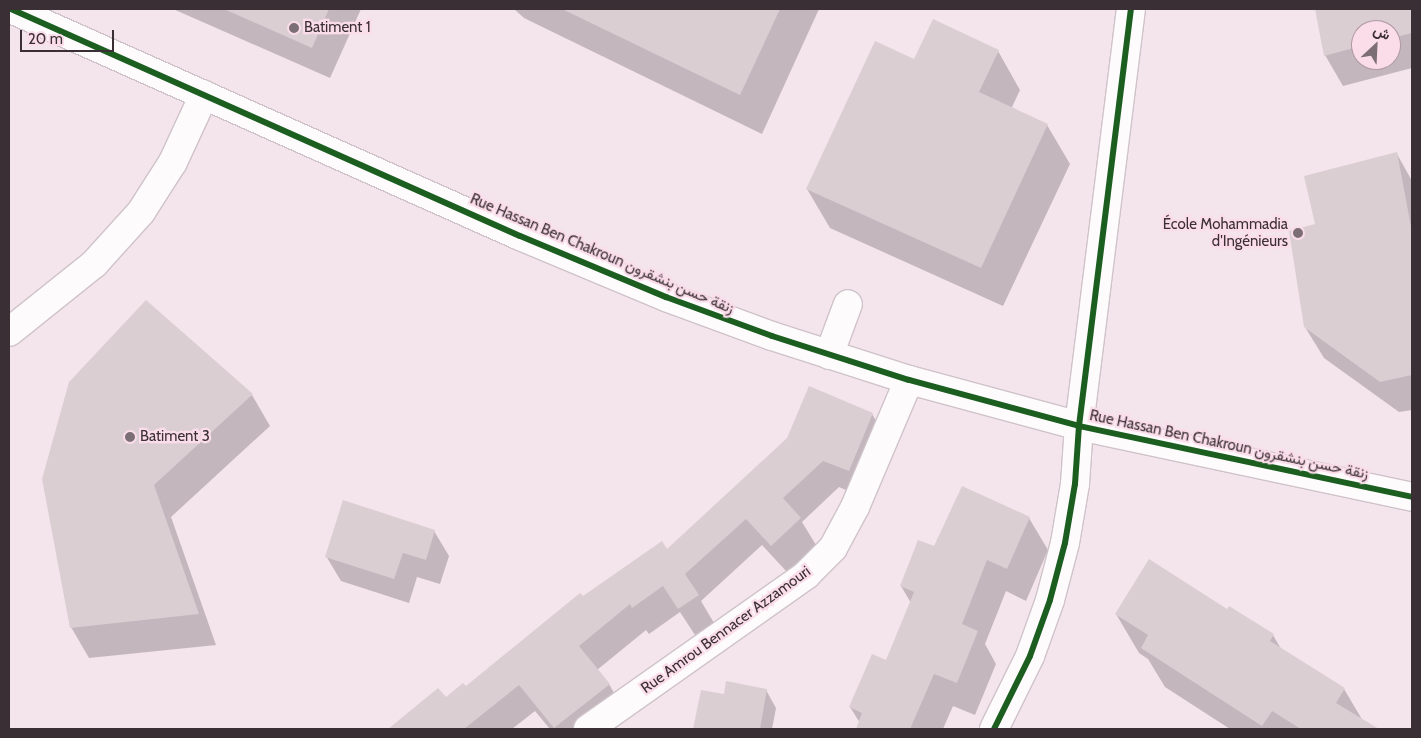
<!DOCTYPE html>
<meta charset="utf-8">
<style>
body{margin:0}
#map{position:relative;width:1421px;height:738px;overflow:hidden;background:#f4e4eb;font-family:Cabin,Vazirmatn,sans-serif}
div>[style]{position:absolute}
[style*='--x']{left:calc(var(--x)*1px);top:calc(var(--y)*1px);width:calc(var(--w)*1px);rotate:calc(var(--a)*1deg)}
.shadow>*{inset:0;background:#0003}
.building>*{inset:0;background:#dbced3}
.roads{filter:drop-shadow(1px 0 #cfc3c9) drop-shadow(-1px 0 #cfc3c9) drop-shadow(0 1px #cfc3c9) drop-shadow(0 -1px #cfc3c9)}
.minor>*{height:28px;margin:-14px;padding:0 14px;transform-origin:14px;border-radius:14px;background:#fdfbfc}
.cycleway>*{height:6px;margin:-3px;padding:0 3px;transform-origin:3px;border-radius:3px;background:#1b5e20}
.dots>*{width:14px;height:14px;translate:-50% -50%;box-sizing:border-box;border:2px solid #fbddea;border-radius:50%}
span{translate:-50% -50%;white-space:nowrap;text-align:center;line-height:1.15;-webkit-text-stroke:4.5px #fbddea;paint-order:stroke}
.poi-label{font-size:15px;color:#3a2f34}
.left{translate:0 -50%;text-align:left}
.right{translate:-100% -50%;text-align:right}
.street-label{font-size:15px;color:#3a2f34}
.frame{position:absolute;inset:0;border:10px solid #3a2f34;pointer-events:none}
.north{position:absolute;left:1351px;top:20px;width:50px;height:50px;box-sizing:border-box;background:#fbddea;border:1px solid #ae97a1;border-radius:50%;rotate:25deg;font-size:14px;font-weight:700;line-height:20px;text-align:center;color:#3a2f34}
.north::after{content:'';display:block;margin:auto;width:18px;height:22px;background:#7b6e74;clip-path:polygon(50% 0,100% 100%,50% 72%,0 100%)}
.scale{position:absolute;left:20px;top:30px;width:94px;height:22px;box-sizing:border-box;border:2px solid #3a2f34;border-top:0;padding-left:6px;font-size:15px;line-height:18px;white-space:nowrap;color:#3a2f34;-webkit-text-stroke:4px #fbddea;paint-order:stroke}
</style>
<div id="map">
<div class="shadow">
<i style="clip-path:polygon(173px 9px,361px 9px,330px 78px)"></i>
<i style="clip-path:polygon(514px 9px,819px 9px,762px 134px,524px 18px)"></i>
<i style="clip-path:polygon(evenodd,1316px 9px,1412px 9px,1412px 68px,1343px 86px,1325px 55px,1316px 9px,1361px 30px,1391px 30px,1391px 60px,1361px 60px,1361px 30px)"></i>
<i style="clip-path:polygon(998px 51px,1020px 90px,1011px 109px,1047px 125px,1070px 164px,1003px 306px,830px 228px,807px 189px,915px 61px)"></i>
<i style="clip-path:polygon(1397px 154px,1412px 181px,1412px 410px,1399px 412px,1324px 358px,1305px 327px,1317px 224px)"></i>
<i style="clip-path:polygon(252px 395px,270px 426px,171px 517px,216px 645px,89px 658px,71px 627px,43px 479px)"></i>
<i style="clip-path:polygon(872px 414px,888px 441px,864px 498px,839px 487px,802px 522px,816px 545px,787px 572px,762px 545px,701px 601px,714px 623px,695px 635px,680px 612px,649px 634px,646px 630px,597px 670px,609px 684px,624px 711px,602px 729px,550px 729px,535px 711px,512px 729px,390px 729px,438px 690px,446px 699px,465px 688px,582px 598px,667px 550px)"></i>
<i style="clip-path:polygon(1029px 518px,1048px 550px,1026px 601px,1006px 591px,985px 644px,996px 664px,975px 715px,953px 706px,943px 729px,857px 729px,860px 723px,850px 707px,887px 662px,911px 603px,901px 586px,935px 547px)"></i>
<i style="clip-path:polygon(434px 531px,449px 556px,440px 584px,417px 577px,409px 603px,341px 581px,326px 556px)"></i>
<i style="clip-path:polygon(1227px 610px,1273px 635px,1281px 649px,1344px 689px,1363px 721px,1377px 729px,1230px 729px,1165px 687px,1148px 659px,1139px 653px,1116px 614px)"></i>
<i style="clip-path:polygon(766px 690px,776px 708px,772px 729px,694px 729px,702px 691px,725px 695px)"></i>
</div>
<div class="building">
<i style="clip-path:polygon(224px 9px,329px 9px,312px 48px)"></i>
<i style="clip-path:polygon(562px 9px,780px 9px,740px 95px)"></i>
<i style="clip-path:polygon(1315px 9px,1412px 9px,1412px 33px,1391px 38px,1391px 30px,1361px 30px,1361px 46px,1324px 56px)"></i>
<i style="clip-path:polygon(933px 19px,999px 50px,979px 92px,1048px 124px,981px 268px,806px 189px,875px 41px,914px 59px)"></i>
<i style="clip-path:polygon(1397px 152px,1412px 232px,1412px 375px,1380px 382px,1304px 327px,1289px 231px,1315px 224px,1304px 176px)"></i>
<i style="clip-path:polygon(146px 300px,253px 394px,154px 485px,199px 614px,70px 628px,42px 479px,69px 382px)"></i>
<i style="clip-path:polygon(809px 386px,873px 413px,849px 471px,823px 461px,783px 498px,801px 518px,771px 546px,746px 519px,685px 574px,699px 595px,678px 609px,663px 586px,632px 608px,630px 604px,579px 646px,610px 684px,554px 728px,519px 685px,464px 729px,388px 729px,438px 688px,446px 697px,463px 683px,466px 686px,580px 593px,583px 596px,662px 541px,667px 549px,787px 438px)"></i>
<i style="clip-path:polygon(962px 486px,1030px 517px,1007px 569px,987px 560px,962px 624px,978px 631px,957px 683px,934px 674px,910px 729px,856px 729px,862px 713px,849px 707px,872px 654px,886px 660px,914px 592px,900px 586px,918px 540px,934px 546px)"></i>
<i style="clip-path:polygon(343px 500px,435px 530px,426px 560px,403px 553px,394px 579px,325px 557px)"></i>
<i style="clip-path:polygon(1149px 559px,1227px 609px,1229px 606px,1274px 634px,1270px 641px,1345px 688px,1336px 703px,1379px 729px,1301px 729px,1272px 711px,1262px 726px,1141px 648px,1148px 635px,1115px 614px)"></i>
<i style="clip-path:polygon(726px 681px,767px 689px,760px 729px,693px 729px,701px 690px,724px 694px)"></i>
</div>
<div class="roads">
<div class="minor">
<i style="--x:11;--y:9;--w:557;--a:24.04"></i>
<i style="--x:520;--y:236;--w:158;--a:22.7"></i>
<i style="--x:666;--y:297;--w:113;--a:20.2"></i>
<i style="--x:772;--y:336;--w:144;--a:17.8"></i>
<i style="--x:909;--y:380;--w:176;--a:15.1"></i>
<i style="--x:1079;--y:426;--w:340;--a:12"></i>
<i style="--x:9;--y:332;--w:109;--a:-38.7"></i>
<i style="--x:94;--y:264;--w:70;--a:-47.9"></i>
<i style="--x:141;--y:212;--w:59;--a:-57.4"></i>
<i style="--x:173;--y:162;--w:74;--a:-65.2"></i>
<i style="--x:829;--y:355;--w:54;--a:-69.6"></i>
<i style="--x:588;--y:729;--w:267;--a:-35.2"></i>
<i style="--x:806;--y:575;--w:38;--a:-45"></i>
<i style="--x:833;--y:548;--w:47;--a:-61.8"></i>
<i style="--x:855;--y:507;--w:138;--a:-67"></i>
<i style="--x:994;--y:729;--w:81;--a:-63.7"></i>
<i style="--x:1030;--y:656;--w:59;--a:-70.3"></i>
<i style="--x:1050;--y:600;--w:59;--a:-75.3"></i>
<i style="--x:1065;--y:543;--w:60;--a:-80.4"></i>
<i style="--x:1075;--y:484;--w:58;--a:-86.1"></i>
<i style="--x:1079;--y:426;--w:420;--a:-82.9"></i>
</div>
</div>
<div class="cycleway">
<i style="--x:11;--y:9;--w:557;--a:24.04"></i>
<i style="--x:520;--y:236;--w:158;--a:22.7"></i>
<i style="--x:666;--y:297;--w:113;--a:20.2"></i>
<i style="--x:772;--y:336;--w:144;--a:17.8"></i>
<i style="--x:909;--y:380;--w:176;--a:15.1"></i>
<i style="--x:1079;--y:426;--w:340;--a:12"></i>
<i style="--x:994;--y:729;--w:81;--a:-63.7"></i>
<i style="--x:1030;--y:656;--w:59;--a:-70.3"></i>
<i style="--x:1050;--y:600;--w:59;--a:-75.3"></i>
<i style="--x:1065;--y:543;--w:60;--a:-80.4"></i>
<i style="--x:1075;--y:484;--w:58;--a:-86.1"></i>
<i style="--x:1079;--y:426;--w:420;--a:-82.9"></i>
</div>
<div class="dots">
<i style="left:294px;top:28px;background:#7b6e74"></i>
<i style="left:1298px;top:233px;background:#7b6e74"></i>
<i style="left:130px;top:437px;background:#7b6e74"></i>
</div>
<div class="poi-label">
<span class="left" style="left:304px;top:28px">Batiment 1</span>
<span class="right" style="left:1288px;top:233px">École Mohammadia<br>d'Ingénieurs</span>
<span class="left" style="left:140px;top:437px">Batiment 3</span>
</div>
<div class="street-label">
<span style="left:602px;top:254px;rotate:23deg">Rue Hassan Ben Chakroun زنقة حسن بنشقرون</span>
<span style="left:1229px;top:445px;rotate:12deg">Rue Hassan Ben Chakroun زنقة حسن بنشقرون</span>
<span style="left:726px;top:630px;rotate:-36deg">Rue Amrou Bennacer Azzamouri</span>
</div>
<div class="frame"></div>
<div class="north">ش</div>
<div class="scale">20 m</div>
</div>
